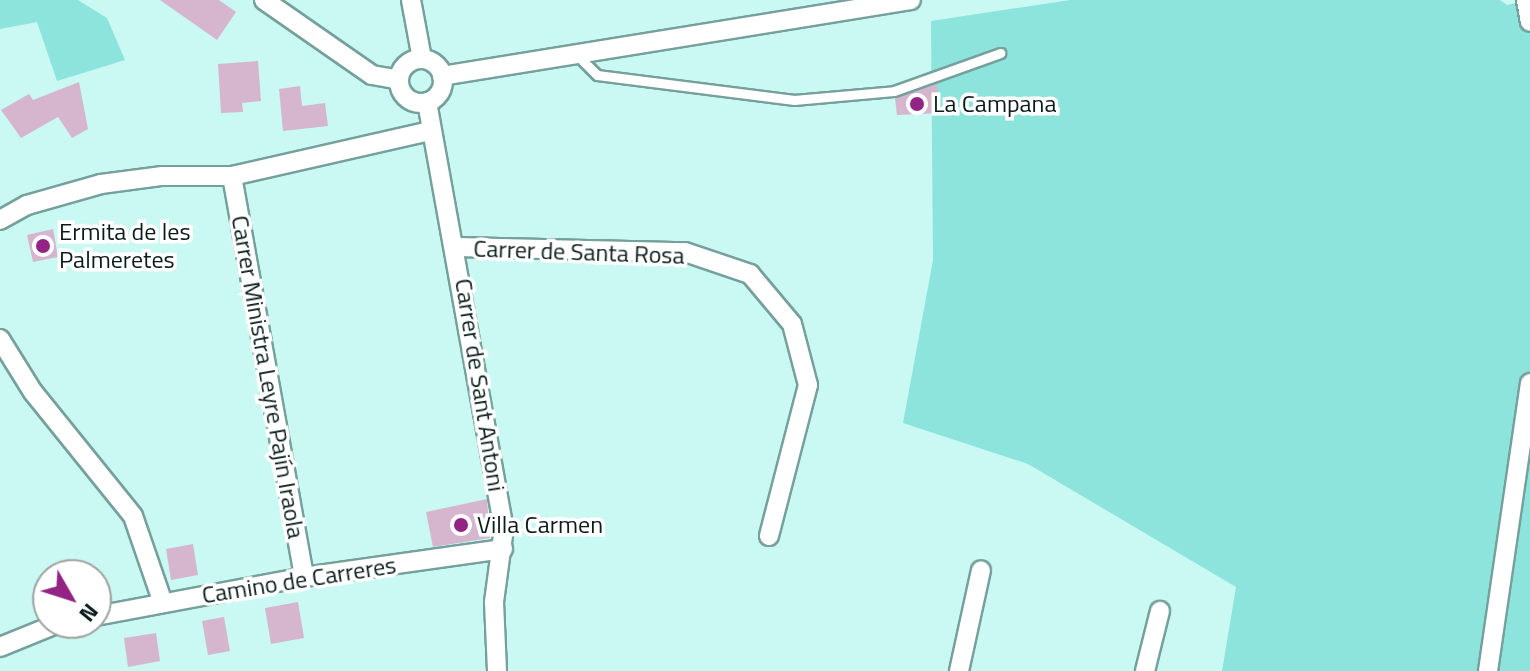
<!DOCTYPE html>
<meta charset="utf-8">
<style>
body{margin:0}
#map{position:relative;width:1530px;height:671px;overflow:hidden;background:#caf8f2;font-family:"Titillium Web",sans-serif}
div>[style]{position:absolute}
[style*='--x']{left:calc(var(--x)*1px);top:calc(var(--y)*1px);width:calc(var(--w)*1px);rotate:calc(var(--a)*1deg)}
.green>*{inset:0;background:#8ce4dc}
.building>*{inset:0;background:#d5b6ce}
.roads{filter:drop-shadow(2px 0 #75a09c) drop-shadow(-2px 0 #75a09c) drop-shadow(0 2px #75a09c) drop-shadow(0 -2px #75a09c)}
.service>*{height:9px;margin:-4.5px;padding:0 4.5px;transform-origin:4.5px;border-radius:4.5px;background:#fff}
.minor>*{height:18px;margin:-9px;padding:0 9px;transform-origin:9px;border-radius:9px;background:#fff}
.minor>.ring{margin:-9px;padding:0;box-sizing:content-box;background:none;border:18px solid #fff;border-radius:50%}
.dots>*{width:22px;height:22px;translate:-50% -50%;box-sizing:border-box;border:4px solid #fff;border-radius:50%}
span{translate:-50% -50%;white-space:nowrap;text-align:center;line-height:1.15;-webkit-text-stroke:7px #fff;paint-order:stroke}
.poi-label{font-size:24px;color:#0a1c1a}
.left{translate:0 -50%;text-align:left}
.street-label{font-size:24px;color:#0a1c1a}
.north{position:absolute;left:32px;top:559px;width:80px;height:80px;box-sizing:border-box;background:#fff;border:2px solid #9da4a3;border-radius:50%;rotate:129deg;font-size:22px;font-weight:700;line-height:32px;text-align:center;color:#0a1c1a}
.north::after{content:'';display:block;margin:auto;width:28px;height:36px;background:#932484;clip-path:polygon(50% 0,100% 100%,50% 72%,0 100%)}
</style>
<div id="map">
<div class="green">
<i style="clip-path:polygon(0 0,78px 0,107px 18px,125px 60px,57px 81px,37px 22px,0 29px)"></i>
<i style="clip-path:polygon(1070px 0,1500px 0,1507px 5px,1530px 0,1530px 671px,1222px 671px,1236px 587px,1028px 464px,903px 423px,933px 260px,931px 21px)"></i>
</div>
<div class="building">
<i style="clip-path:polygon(160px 0,219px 0,236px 12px,217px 40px)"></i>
<i style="clip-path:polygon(258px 61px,261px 101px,242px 103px,243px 112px,221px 113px,218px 64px)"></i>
<i style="clip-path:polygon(79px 82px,88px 129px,72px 138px,58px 117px,21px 138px,1px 110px,29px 94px,33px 100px)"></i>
<i style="clip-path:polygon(937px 84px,940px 113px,897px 115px,895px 98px)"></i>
<i style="clip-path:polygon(300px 86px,302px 106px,325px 103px,328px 126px,283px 131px,279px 89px)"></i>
<i style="clip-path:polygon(53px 229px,58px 257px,33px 262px,27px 235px)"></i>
<i style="clip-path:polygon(487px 499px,490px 538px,433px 547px,426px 512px)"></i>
<i style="clip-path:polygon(193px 544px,198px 575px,171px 580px,166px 549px)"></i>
<i style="clip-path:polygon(298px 602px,304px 638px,271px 644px,265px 608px)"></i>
<i style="clip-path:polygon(224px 617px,230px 651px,208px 655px,202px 621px)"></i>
<i style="clip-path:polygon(156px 633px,160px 661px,128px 667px,124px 638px)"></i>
</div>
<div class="roads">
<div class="service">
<i style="--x:577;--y:55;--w:28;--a:45"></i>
<i style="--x:597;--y:75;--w:199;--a:7.2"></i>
<i style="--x:794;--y:100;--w:100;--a:-5.1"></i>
<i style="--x:894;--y:91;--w:113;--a:-19.7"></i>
</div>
<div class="minor">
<i style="--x:264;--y:0;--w:131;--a:34.8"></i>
<i style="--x:372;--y:75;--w:27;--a:10"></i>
<i style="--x:411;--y:0;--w:60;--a:79.4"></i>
<i style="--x:1526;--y:0;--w:22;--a:80"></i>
<i class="ring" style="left:399px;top:59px;width:26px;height:26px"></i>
<i style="--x:442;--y:76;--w:475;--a:-9.2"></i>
<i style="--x:427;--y:102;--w:433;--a:79.8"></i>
<i style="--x:504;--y:528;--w:75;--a:97.7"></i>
<i style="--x:494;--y:602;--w:69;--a:87.5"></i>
<i style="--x:232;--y:176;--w:407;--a:79.8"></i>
<i style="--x:0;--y:220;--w:31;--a:-29"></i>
<i style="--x:27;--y:205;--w:77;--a:-15.8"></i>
<i style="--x:101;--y:184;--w:62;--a:-7.5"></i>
<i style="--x:162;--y:176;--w:70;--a:0"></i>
<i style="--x:232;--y:176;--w:203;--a:-12.8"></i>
<i style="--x:457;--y:247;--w:228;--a:1.3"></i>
<i style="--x:685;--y:252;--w:69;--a:18.7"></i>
<i style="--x:750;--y:274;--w:65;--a:50"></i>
<i style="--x:792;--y:324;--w:63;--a:75.3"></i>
<i style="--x:808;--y:385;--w:156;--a:104.5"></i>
<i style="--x:0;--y:339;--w:62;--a:58.1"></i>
<i style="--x:33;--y:392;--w:159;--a:51.1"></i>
<i style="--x:133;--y:516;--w:92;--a:71"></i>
<i style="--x:96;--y:616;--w:212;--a:-10.6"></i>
<i style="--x:304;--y:577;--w:201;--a:-8"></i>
<i style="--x:0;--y:647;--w:64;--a:-22.1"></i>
<i style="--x:959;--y:671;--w:103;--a:-77.7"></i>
<i style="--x:1145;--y:671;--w:62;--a:-76"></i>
<i style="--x:1488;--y:671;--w:291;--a:-81.7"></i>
</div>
</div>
<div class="dots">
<i style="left:917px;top:104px;background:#932484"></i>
<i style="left:43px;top:246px;background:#932484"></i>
<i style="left:461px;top:525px;background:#932484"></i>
</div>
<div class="poi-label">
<span class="left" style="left:933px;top:104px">La Campana</span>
<span class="left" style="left:59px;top:246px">Ermita de les<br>Palmeretes</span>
<span class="left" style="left:477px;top:525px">Villa Carmen</span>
</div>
<div class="street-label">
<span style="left:579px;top:252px;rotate:2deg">Carrer de Santa Rosa</span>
<span style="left:268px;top:377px;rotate:80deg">Carrer Ministra Leyre Pajín Iraola</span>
<span style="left:480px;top:385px;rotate:81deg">Carrer de Sant Antoni</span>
<span style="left:299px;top:580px;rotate:-9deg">Camino de Carreres</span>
</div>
<div class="north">N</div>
</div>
